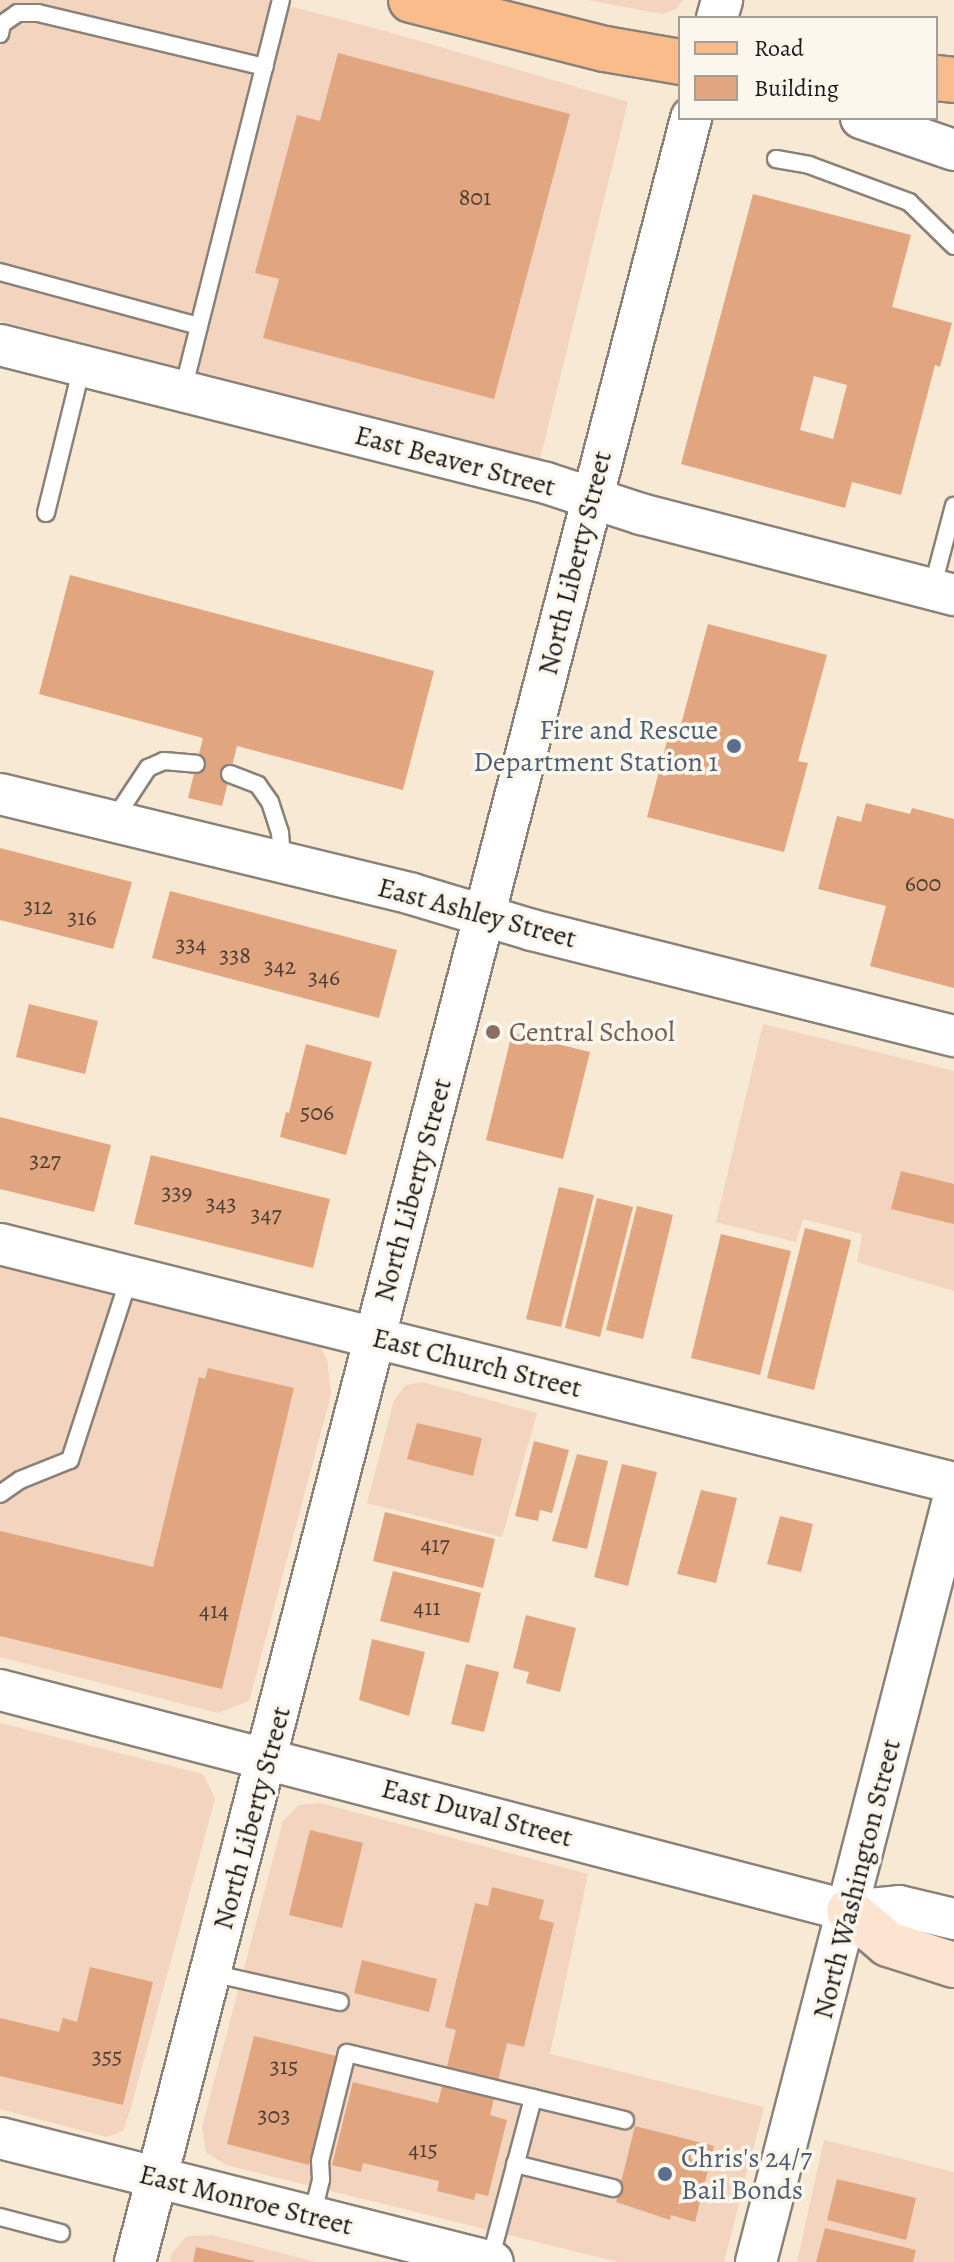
<!DOCTYPE html>
<style>
body{margin:0}
#map{position:relative;width:954px;height:2262px;overflow:hidden;background:#f7e9d3;font-family:Alegreya,serif}
div>[style]{position:absolute}
[style*='--x']{left:calc(var(--x)*1px);top:calc(var(--y)*1px);width:calc(var(--w)*1px);rotate:calc(var(--a)*1deg)}
.built>*{inset:0;background:#f3d4bf}
.building>*{inset:0;background:#e1a680}
.roads{filter:drop-shadow(2px 0 #8a8278) drop-shadow(-2px 0 #8a8278) drop-shadow(0 2px #8a8278) drop-shadow(0 -2px #8a8278)}
.service>*{height:16px;margin:-8px;padding:0 8px;transform-origin:8px;border-radius:8px;background:#fff}
.tertiary>*{height:40px;margin:-20px;padding:0 20px;transform-origin:20px;border-radius:20px;background:#fff}
.secondary>*{height:44px;margin:-22px;padding:0 22px;transform-origin:22px;border-radius:22px;background:#fde4d1}
.primary>*{height:44px;margin:-22px;padding:0 22px;transform-origin:22px;border-radius:22px;background:#fabc8b}
.motorway>*{height:44px;margin:-22px;padding:0 22px;transform-origin:22px;border-radius:22px;background:#fabc8b}
.dots>*{width:22px;height:22px;translate:-50% -50%;box-sizing:border-box;border:4px solid #fbf7ec;border-radius:50%}
span{translate:-50% -50%;white-space:nowrap;text-align:center;line-height:1.15;-webkit-text-stroke:7px #fbf7ec;paint-order:stroke}
.number-label{font-size:24px;color:#4d3e35}
.number-label span{-webkit-text-stroke-width:0}
.street-label{font-size:28px;color:#1c1c1c}
.service-label{font-size:28px;color:#4e5e75}
.right{translate:-100% -50%;text-align:right}
.left{translate:0 -50%;text-align:left}
.education-label{font-size:28px;color:#785e54}
.legend{position:absolute;left:678px;top:16px;width:260px;height:104px;box-sizing:border-box;background:#fbf7ec;border:2px solid #a29f99;margin:0;padding:10px 14px;list-style:none;font-size:24px;color:#1c1c1c}
.legend li{display:flex;align-items:center;gap:16px;height:40px}
.legend b{width:40px;border:2px solid #a29f99}
</style>
<div id="map">
<div class="built">
<i style="clip-path:polygon(0 0,266px 0,389px 32px,628px 102px,540px 459px,0 321px)"></i>
<i style="clip-path:polygon(588px 0,683px 0,676px 9px,662px 14px)"></i>
<i style="clip-path:polygon(763px 1024px,954px 1071px,954px 1291px,857px 1262px,862px 1234px,803px 1219px,796px 1242px,716px 1222px)"></i>
<i style="clip-path:polygon(0 1265px,318px 1343px,327px 1359px,331px 1395px,249px 1701px,218px 1713px,0 1657px)"></i>
<i style="clip-path:polygon(422px 1382px,537px 1413px,502px 1537px,367px 1503px,394px 1400px,406px 1385px)"></i>
<i style="clip-path:polygon(0 1723px,203px 1774px,215px 1799px,131px 2107px,123px 2131px,107px 2137px,0 2109px)"></i>
<i style="clip-path:polygon(320px 1803px,588px 1874px,550px 2054px,764px 2107px,724px 2262px,618px 2262px,226px 2165px,206px 2152px,202px 2127px,283px 1821px,299px 1805px)"></i>
<i style="clip-path:polygon(824px 2140px,954px 2172px,954px 2262px,797px 2262px)"></i>
<i style="clip-path:polygon(212px 2235px,316px 2262px,170px 2262px,172px 2253px,187px 2236px)"></i>
</div>
<div class="building">
<i style="clip-path:polygon(338px 53px,570px 114px,494px 399px,263px 338px,279px 279px,255px 273px,297px 115px,320px 121px)"></i>
<i style="clip-path:polygon(evenodd,753px 194px,911px 235px,892px 307px,952px 323px,940px 367px,935px 365px,901px 495px,852px 482px,845px 508px,681px 464px,753px 194px,814px 376px,847px 385px,833px 439px,800px 430px,814px 376px)"></i>
<i style="clip-path:polygon(70px 575px,434px 671px,403px 790px,237px 746px,222px 806px,188px 798px,203px 738px,39px 694px)"></i>
<i style="clip-path:polygon(708px 624px,827px 655px,798px 761px,808px 763px,784px 852px,647px 817px,670px 730px,679px 732px)"></i>
<i style="clip-path:polygon(866px 803px,910px 814px,912px 808px,954px 819px,954px 988px,870px 966px,886px 906px,818px 889px,837px 816px,861px 822px)"></i>
<i style="clip-path:polygon(0 848px,132px 882px,113px 949px,0 920px)"></i>
<i style="clip-path:polygon(170px 891px,397px 950px,379px 1018px,152px 958px)"></i>
<i style="clip-path:polygon(29px 1004px,98px 1021px,85px 1074px,16px 1057px)"></i>
<i style="clip-path:polygon(512px 1033px,590px 1052px,563px 1159px,486px 1140px)"></i>
<i style="clip-path:polygon(306px 1044px,372px 1062px,346px 1155px,280px 1137px,286px 1112px,289px 1113px)"></i>
<i style="clip-path:polygon(0 1117px,111px 1145px,94px 1212px,0 1189px)"></i>
<i style="clip-path:polygon(151px 1155px,330px 1199px,313px 1268px,134px 1224px)"></i>
<i style="clip-path:polygon(901px 1171px,954px 1184px,954px 1224px,891px 1209px)"></i>
<i style="clip-path:polygon(559px 1187px,594px 1195px,561px 1327px,526px 1319px)"></i>
<i style="clip-path:polygon(597px 1198px,633px 1207px,600px 1337px,565px 1328px)"></i>
<i style="clip-path:polygon(637px 1206px,673px 1215px,643px 1339px,606px 1330px)"></i>
<i style="clip-path:polygon(805px 1228px,851px 1240px,814px 1390px,767px 1378px)"></i>
<i style="clip-path:polygon(721px 1234px,791px 1251px,760px 1375px,691px 1358px)"></i>
<i style="clip-path:polygon(208px 1368px,294px 1388px,222px 1689px,0 1636px,0 1531px,153px 1567px,199px 1377px,205px 1379px)"></i>
<i style="clip-path:polygon(417px 1423px,482px 1438px,473px 1476px,407px 1459px)"></i>
<i style="clip-path:polygon(534px 1441px,569px 1450px,552px 1513px,540px 1510px,538px 1521px,515px 1516px)"></i>
<i style="clip-path:polygon(577px 1454px,608px 1461px,587px 1549px,552px 1541px)"></i>
<i style="clip-path:polygon(622px 1464px,657px 1472px,628px 1586px,594px 1577px)"></i>
<i style="clip-path:polygon(701px 1490px,737px 1498px,716px 1583px,677px 1574px)"></i>
<i style="clip-path:polygon(385px 1512px,495px 1539px,483px 1588px,373px 1561px)"></i>
<i style="clip-path:polygon(780px 1516px,813px 1524px,801px 1572px,767px 1564px)"></i>
<i style="clip-path:polygon(393px 1571px,481px 1593px,469px 1643px,380px 1621px)"></i>
<i style="clip-path:polygon(526px 1615px,576px 1628px,560px 1692px,526px 1683px,529px 1672px,513px 1668px)"></i>
<i style="clip-path:polygon(372px 1639px,425px 1652px,409px 1716px,359px 1700px)"></i>
<i style="clip-path:polygon(466px 1664px,499px 1672px,484px 1732px,451px 1724px)"></i>
<i style="clip-path:polygon(310px 1830px,363px 1843px,342px 1928px,289px 1915px)"></i>
<i style="clip-path:polygon(492px 1887px,544px 1900px,539px 1919px,554px 1923px,524px 2047px,507px 2043px,490px 2115px,507px 2120px,488px 2196px,476px 2193px,474px 2200px,437px 2191px,439px 2181px,363px 2163px,361px 2172px,332px 2165px,353px 2082px,438px 2103px,456px 2030px,445px 2027px,475px 1903px,488px 1906px)"></i>
<i style="clip-path:polygon(362px 1960px,437px 1979px,429px 2012px,354px 1993px)"></i>
<i style="clip-path:polygon(90px 1967px,153px 1982px,123px 2105px,0 2076px,0 2018px,59px 2032px,63px 2018px,77px 2022px)"></i>
<i style="clip-path:polygon(254px 2036px,336px 2056px,309px 2165px,227px 2144px)"></i>
<i style="clip-path:polygon(635px 2126px,714px 2146px,695px 2222px,671px 2215px,670px 2220px,616px 2202px)"></i>
<i style="clip-path:polygon(837px 2179px,916px 2198px,906px 2240px,827px 2220px)"></i>
<i style="clip-path:polygon(825px 2228px,916px 2250px,913px 2262px,816px 2262px)"></i>
<i style="clip-path:polygon(196px 2247px,254px 2261px,254px 2262px,193px 2262px)"></i>
</div>
<div class="roads">
<div class="service">
<i style="--x:0;--y:34;--w:10;--a:-79"></i>
<i style="--x:2;--y:24;--w:19;--a:-35"></i>
<i style="--x:18;--y:13;--w:20;--a:0"></i>
<i style="--x:38;--y:13;--w:233;--a:13.4"></i>
<i style="--x:776;--y:159;--w:34;--a:10"></i>
<i style="--x:809;--y:165;--w:107;--a:20.3"></i>
<i style="--x:909;--y:202;--w:63;--a:44.4"></i>
<i style="--x:0;--y:272;--w:206;--a:15.2"></i>
<i style="--x:183;--y:390;--w:402;--a:-75.9"></i>
<i style="--x:46;--y:513;--w:151;--a:-76.2"></i>
<i style="--x:932;--y:589;--w:86;--a:-75.2"></i>
<i style="--x:230;--y:774;--w:30;--a:21"></i>
<i style="--x:258;--y:785;--w:21;--a:55"></i>
<i style="--x:270;--y:802;--w:32;--a:72"></i>
<i style="--x:280;--y:832;--w:29;--a:86"></i>
<i style="--x:113;--y:821;--w:64;--a:-56.6"></i>
<i style="--x:148;--y:768;--w:17;--a:-24"></i>
<i style="--x:164;--y:761;--w:32;--a:5"></i>
<i style="--x:0;--y:1494;--w:24;--a:-35"></i>
<i style="--x:20;--y:1480;--w:54;--a:-21.8"></i>
<i style="--x:70;--y:1460;--w:191;--a:-72"></i>
<i style="--x:211;--y:1973;--w:132;--a:12.7"></i>
<i style="--x:515;--y:2164;--w:101;--a:13.8"></i>
<i style="--x:312;--y:2216;--w:38;--a:-76"></i>
<i style="--x:321;--y:2179;--w:18;--a:-93"></i>
<i style="--x:320;--y:2161;--w:111;--a:-76"></i>
<i style="--x:347;--y:2053;--w:286;--a:13.6"></i>
<i style="--x:0;--y:2217;--w:63;--a:14.7"></i>
<i style="--x:490;--y:2260;--w:168;--a:-75.1"></i>
</div>
<div class="tertiary">
<i style="--x:717;--y:18;--w:19;--a:-74"></i>
<i style="--x:861;--y:118;--w:98;--a:19"></i>
<i style="--x:0;--y:345;--w:563;--a:14.18"></i>
<i style="--x:546;--y:483;--w:100;--a:18.1"></i>
<i style="--x:641;--y:514;--w:323;--a:14.5"></i>
<i style="--x:0;--y:794;--w:424;--a:13.6"></i>
<i style="--x:412;--y:894;--w:125;--a:16.7"></i>
<i style="--x:532;--y:930;--w:435;--a:14.1"></i>
<i style="--x:0;--y:1244;--w:983;--a:14.06"></i>
<i style="--x:0;--y:1690;--w:877;--a:14.59"></i>
<i style="--x:849;--y:1911;--w:50;--a:-5.7"></i>
<i style="--x:899;--y:1906;--w:57;--a:13.3"></i>
<i style="--x:0;--y:2138;--w:508;--a:14.12"></i>
<i style="--x:135;--y:2262;--w:2215;--a:-75.46"></i>
<i style="--x:756;--y:2262;--w:791;--a:-75.51"></i>
</div>
<div class="secondary">
<i style="--x:849;--y:1911;--w:51;--a:40.2"></i>
<i style="--x:888;--y:1944;--w:69;--a:17.7"></i>
</div>
<div class="primary">
<i style="--x:411;--y:0;--w:200;--a:14.2"></i>
<i style="--x:605;--y:49;--w:76;--a:9.8"></i>
</div>
<div class="motorway">
<i style="--x:936;--y:78;--w:18;--a:6"></i>
</div>
</div>
<div class="dots">
<i style="left:734px;top:746px;background:#5c6f8a"></i>
<i style="left:493px;top:1032px;background:#8d6e63"></i>
<i style="left:665px;top:2174px;background:#5c6f8a"></i>
</div>
<div class="number-label">
<span style="left:475px;top:198px">801</span>
<span style="left:923px;top:884px">600</span>
<span style="left:38px;top:907px">312</span>
<span style="left:82px;top:918px">316</span>
<span style="left:191px;top:945px">334</span>
<span style="left:235px;top:956px">338</span>
<span style="left:280px;top:967px">342</span>
<span style="left:324px;top:978px">346</span>
<span style="left:317px;top:1113px">506</span>
<span style="left:45px;top:1161px">327</span>
<span style="left:177px;top:1193px">339</span>
<span style="left:221px;top:1204px">343</span>
<span style="left:266px;top:1215px">347</span>
<span style="left:435px;top:1545px">417</span>
<span style="left:427px;top:1608px">411</span>
<span style="left:214px;top:1611px">414</span>
<span style="left:107px;top:2057px">355</span>
<span style="left:284px;top:2067px">315</span>
<span style="left:274px;top:2116px">303</span>
<span style="left:423px;top:2150px">415</span>
</div>
<div class="street-label">
<span style="left:455px;top:461px;rotate:15deg">East Beaver Street</span>
<span style="left:575px;top:563px;rotate:-76deg">North Liberty Street</span>
<span style="left:477px;top:913px;rotate:15deg">East Ashley Street</span>
<span style="left:413px;top:1190px;rotate:-75deg">North Liberty Street</span>
<span style="left:477px;top:1363px;rotate:14deg">East Church Street</span>
<span style="left:477px;top:1813px;rotate:15deg">East Duval Street</span>
<span style="left:252px;top:1818px;rotate:-75deg">North Liberty Street</span>
<span style="left:857px;top:1879px;rotate:-76deg">North Washington Street</span>
<span style="left:246px;top:2200px;rotate:14deg">East Monroe Street</span>
</div>
<div class="service-label">
<span class="right" style="left:718px;top:746px">Fire and Rescue<br>Department Station 1</span>
<span class="left" style="left:681px;top:2174px">Chris's 24/7<br>Bail Bonds</span>
</div>
<div class="education-label">
<span class="left" style="left:509px;top:1032px">Central School</span>
</div>
<ul class="legend">
<li><b style="height:10px;background:#fabc8b"></b>Road</li>
<li><b style="height:22px;background:#e1a680"></b>Building</li>
</ul>
</div>
